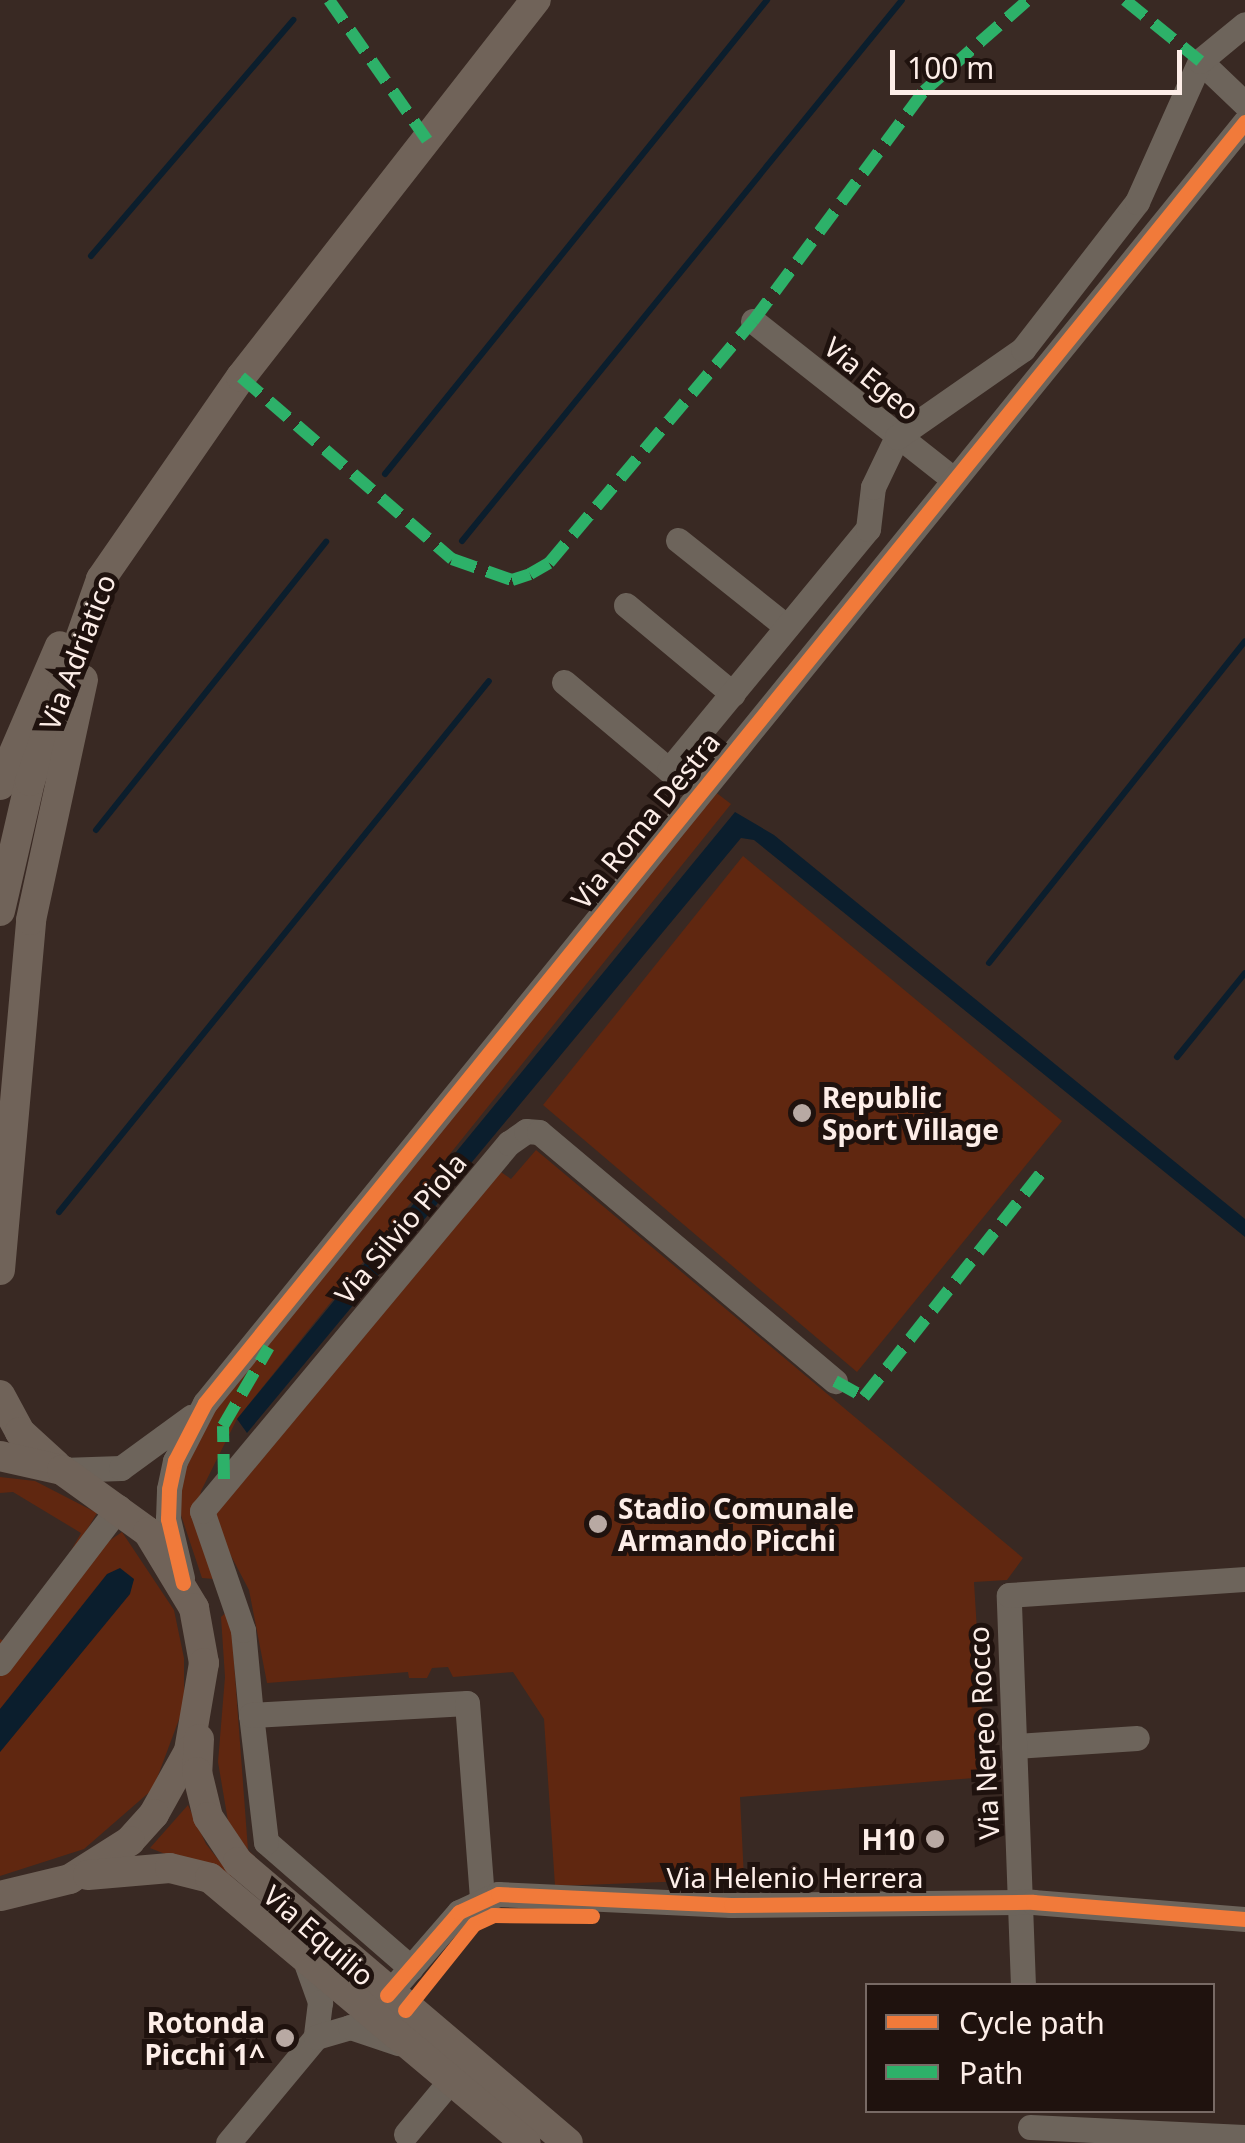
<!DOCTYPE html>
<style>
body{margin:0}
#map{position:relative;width:1245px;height:2143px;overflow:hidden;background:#392923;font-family:"Noto Sans",sans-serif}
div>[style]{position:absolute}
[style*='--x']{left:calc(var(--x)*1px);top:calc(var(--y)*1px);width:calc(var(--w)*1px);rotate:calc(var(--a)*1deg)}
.green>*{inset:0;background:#602710}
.water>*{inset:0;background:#0b1e2d}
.stream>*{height:6px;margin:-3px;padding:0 3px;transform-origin:3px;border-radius:3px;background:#0b1e2d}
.minor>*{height:25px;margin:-12.5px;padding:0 12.5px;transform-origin:12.5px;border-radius:12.5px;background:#6d645b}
.major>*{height:30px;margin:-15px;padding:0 15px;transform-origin:15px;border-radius:15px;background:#706359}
.quiet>*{height:12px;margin-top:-6px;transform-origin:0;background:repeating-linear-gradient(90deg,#2db169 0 25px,transparent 0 37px)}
.cycleway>*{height:15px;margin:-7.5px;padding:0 7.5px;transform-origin:7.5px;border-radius:7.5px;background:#f17a3a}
.dots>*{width:28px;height:28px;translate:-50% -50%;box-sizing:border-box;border:5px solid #1f120e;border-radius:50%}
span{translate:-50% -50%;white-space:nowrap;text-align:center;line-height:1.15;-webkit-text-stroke:10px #1f120e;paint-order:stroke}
.street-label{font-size:28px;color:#fdeee8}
.poi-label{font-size:28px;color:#fdeee8;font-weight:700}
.left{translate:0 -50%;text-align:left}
.right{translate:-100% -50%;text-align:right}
.legend{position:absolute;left:865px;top:1983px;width:350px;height:130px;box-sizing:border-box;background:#1f120e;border:2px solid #786a65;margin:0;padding:12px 18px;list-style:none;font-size:30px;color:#fdeee8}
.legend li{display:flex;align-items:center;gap:20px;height:50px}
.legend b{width:50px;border:2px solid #786a65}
.scale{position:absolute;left:890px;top:50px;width:292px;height:45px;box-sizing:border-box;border:5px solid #fdeee8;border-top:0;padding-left:12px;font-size:30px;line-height:35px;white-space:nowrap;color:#fdeee8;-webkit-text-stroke:8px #1f120e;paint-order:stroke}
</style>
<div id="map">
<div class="green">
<i style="clip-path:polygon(710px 788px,731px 804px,237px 1419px,201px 1491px,197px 1514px,214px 1579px,202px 1578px,177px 1503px,184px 1463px,206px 1422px)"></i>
<i style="clip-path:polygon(743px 856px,1062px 1121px,857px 1372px,543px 1105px)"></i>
<i style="clip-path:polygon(536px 1150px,1023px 1558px,1007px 1580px,974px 1582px,986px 1777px,740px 1797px,744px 1879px,555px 1886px,544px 1719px,513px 1672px,453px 1677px,448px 1667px,432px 1668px,427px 1678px,409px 1678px,408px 1672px,267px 1683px,249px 1590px,208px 1512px,495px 1168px,511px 1179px)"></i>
<i style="clip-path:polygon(0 1477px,35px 1481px,97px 1513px,82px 1538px,96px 1550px,122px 1532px,174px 1610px,184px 1658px,184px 1706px,153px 1789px,84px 1849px,0 1876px,0 1752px,129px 1594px,134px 1579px,0 1709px,0 1639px,8px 1643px,35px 1615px,81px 1533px,13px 1492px,0 1493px)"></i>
<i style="clip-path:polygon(230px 1609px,248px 1850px,314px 1915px,259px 1866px,228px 1821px,218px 1762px,225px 1677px,221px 1617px)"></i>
<i style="clip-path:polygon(188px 1805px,206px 1844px,236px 1882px,150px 1848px)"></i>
</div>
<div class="water">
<i style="clip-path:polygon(735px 812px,774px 835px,1245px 1219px,1245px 1237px,754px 840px,741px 838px,247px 1433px,237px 1419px)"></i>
<i style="clip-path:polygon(120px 1568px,134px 1579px,130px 1594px,0 1752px,0 1709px,107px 1574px)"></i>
</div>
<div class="stream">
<i style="--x:91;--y:256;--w:311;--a:-49.4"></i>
<i style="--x:385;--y:474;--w:609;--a:-51.13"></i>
<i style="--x:462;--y:541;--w:697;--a:-50.88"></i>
<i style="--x:96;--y:830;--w:369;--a:-51.4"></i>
<i style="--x:989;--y:963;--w:411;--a:-51.5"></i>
<i style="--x:1177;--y:1057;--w:108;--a:-51"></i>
<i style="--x:59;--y:1212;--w:683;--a:-51"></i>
</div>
<div class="minor">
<i style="--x:1200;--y:61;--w:62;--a:43.7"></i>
<i style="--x:753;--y:321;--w:256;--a:38.3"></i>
<i style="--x:678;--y:540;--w:139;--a:38.6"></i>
<i style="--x:626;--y:605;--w:139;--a:39.8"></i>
<i style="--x:564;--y:682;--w:137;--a:40"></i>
<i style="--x:669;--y:770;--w:313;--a:-50.5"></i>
<i style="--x:868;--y:529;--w:42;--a:-83.2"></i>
<i style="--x:873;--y:487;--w:55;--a:-64.4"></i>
<i style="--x:897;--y:437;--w:154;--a:-34.9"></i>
<i style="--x:1023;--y:349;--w:186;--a:-52.2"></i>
<i style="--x:1137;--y:202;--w:154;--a:-65.9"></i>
<i style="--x:1200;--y:61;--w:58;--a:-39.4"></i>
<i style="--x:62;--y:1470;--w:59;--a:-1.9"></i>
<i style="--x:121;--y:1468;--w:87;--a:-36.1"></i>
<i style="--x:182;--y:1578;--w:61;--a:-103.3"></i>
<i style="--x:168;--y:1519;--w:30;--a:-88"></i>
<i style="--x:169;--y:1489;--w:29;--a:-78"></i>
<i style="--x:175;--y:1461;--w:65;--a:-62.7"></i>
<i style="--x:205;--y:1403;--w:1650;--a:-50.93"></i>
<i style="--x:0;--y:1663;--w:196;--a:-52.7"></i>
<i style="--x:251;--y:1715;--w:85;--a:-95.4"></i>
<i style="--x:243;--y:1630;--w:126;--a:-109"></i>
<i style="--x:202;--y:1511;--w:479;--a:-50.2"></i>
<i style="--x:509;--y:1143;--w:21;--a:-35"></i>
<i style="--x:526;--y:1131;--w:13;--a:4"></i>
<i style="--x:539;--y:1132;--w:387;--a:40.1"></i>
<i style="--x:1014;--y:1746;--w:123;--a:-3.7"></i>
<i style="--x:305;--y:1960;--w:45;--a:70.3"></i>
<i style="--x:320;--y:2002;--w:35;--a:97"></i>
<i style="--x:411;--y:1968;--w:192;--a:-139"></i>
<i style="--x:266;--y:1842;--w:128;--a:-96.7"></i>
<i style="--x:251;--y:1715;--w:216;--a:-3.2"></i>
<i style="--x:467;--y:1703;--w:194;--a:85.6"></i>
<i style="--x:1023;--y:1986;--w:391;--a:-92.1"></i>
<i style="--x:1009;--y:1595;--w:237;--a:-3.9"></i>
<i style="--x:387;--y:1995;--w:110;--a:-49.1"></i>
<i style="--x:459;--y:1912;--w:43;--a:-24.8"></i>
<i style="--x:498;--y:1894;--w:233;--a:2.7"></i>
<i style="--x:731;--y:1905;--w:302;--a:-0.6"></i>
<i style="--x:1033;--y:1902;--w:213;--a:4.6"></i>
<i style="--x:1030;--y:2127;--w:215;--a:2.7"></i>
<i style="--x:406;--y:2134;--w:69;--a:-50.3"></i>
<i style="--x:228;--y:2143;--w:138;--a:-50.3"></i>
<i style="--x:316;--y:2037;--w:35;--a:-16"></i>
<i style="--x:350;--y:2027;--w:51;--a:18.4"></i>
</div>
<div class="major">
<i style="--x:0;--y:785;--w:151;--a:-66.7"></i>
<i style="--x:0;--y:911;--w:133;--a:-77"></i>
<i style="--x:30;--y:781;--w:214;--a:-70.6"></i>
<i style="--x:101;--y:579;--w:246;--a:-55.3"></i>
<i style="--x:241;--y:377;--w:479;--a:-52"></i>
<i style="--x:0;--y:1270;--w:351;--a:-84.9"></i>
<i style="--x:31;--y:920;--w:246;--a:-77.8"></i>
<i style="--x:0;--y:1395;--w:42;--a:61.6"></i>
<i style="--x:20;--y:1432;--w:49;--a:42.5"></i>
<i style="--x:0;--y:1456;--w:64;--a:12.7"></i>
<i style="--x:62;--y:1470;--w:106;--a:35.8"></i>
<i style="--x:148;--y:1532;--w:89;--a:58.8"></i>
<i style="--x:194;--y:1608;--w:56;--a:79.7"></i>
<i style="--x:204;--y:1663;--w:89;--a:99.7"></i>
<i style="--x:189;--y:1751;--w:72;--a:119.1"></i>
<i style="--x:154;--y:1814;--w:36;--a:132"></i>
<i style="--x:130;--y:1841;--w:71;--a:147.7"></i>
<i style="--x:70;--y:1879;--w:72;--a:166.3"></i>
<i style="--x:199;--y:1739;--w:33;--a:93"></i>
<i style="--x:197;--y:1772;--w:46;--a:76.3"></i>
<i style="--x:208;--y:1817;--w:54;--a:56.3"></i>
<i style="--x:238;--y:1862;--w:433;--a:40.4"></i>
<i style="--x:88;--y:1875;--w:82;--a:-4.9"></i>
<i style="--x:170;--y:1868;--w:41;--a:14"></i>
<i style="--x:210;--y:1878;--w:412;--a:40"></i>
</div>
<div class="quiet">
<i style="--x:329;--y:0;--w:171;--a:55"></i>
<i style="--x:1125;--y:0;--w:97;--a:39.1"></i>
<i style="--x:241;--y:377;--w:279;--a:40.8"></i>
<i style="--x:452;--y:559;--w:64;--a:19.3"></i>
<i style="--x:512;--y:580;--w:19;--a:-18"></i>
<i style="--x:530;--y:574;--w:22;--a:-30"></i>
<i style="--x:549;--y:563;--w:317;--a:-49.9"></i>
<i style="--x:753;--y:321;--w:287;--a:-53.4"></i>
<i style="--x:924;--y:91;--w:138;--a:-41.2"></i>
<i style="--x:835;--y:1381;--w:33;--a:29"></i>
<i style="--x:864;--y:1397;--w:295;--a:-51.7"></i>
<i style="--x:224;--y:1479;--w:53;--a:-91.1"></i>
<i style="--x:223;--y:1426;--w:91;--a:-59.8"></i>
</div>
<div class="cycleway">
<i style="--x:183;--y:1583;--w:66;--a:-103.2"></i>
<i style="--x:168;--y:1519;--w:30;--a:-88"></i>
<i style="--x:169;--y:1489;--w:29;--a:-78"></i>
<i style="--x:175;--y:1461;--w:65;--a:-62.7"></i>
<i style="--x:205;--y:1403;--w:1650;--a:-50.93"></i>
<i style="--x:387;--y:1995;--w:110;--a:-49.1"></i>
<i style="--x:459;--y:1912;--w:43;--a:-24.8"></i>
<i style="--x:498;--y:1894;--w:233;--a:2.7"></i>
<i style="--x:731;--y:1905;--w:302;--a:-0.6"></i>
<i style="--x:1033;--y:1902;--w:213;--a:4.6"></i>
<i style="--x:405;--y:2010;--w:110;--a:-51.3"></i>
<i style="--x:474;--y:1924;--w:21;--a:-25"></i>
<i style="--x:493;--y:1915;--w:99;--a:0.6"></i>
</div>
<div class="dots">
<i style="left:802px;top:1113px;background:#b8a9a3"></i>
<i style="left:598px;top:1524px;background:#b8a9a3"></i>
<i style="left:935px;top:1839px;background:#b8a9a3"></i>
<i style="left:285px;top:2038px;background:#b8a9a3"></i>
</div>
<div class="street-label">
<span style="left:872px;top:378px;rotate:39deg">Via Egeo</span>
<span style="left:77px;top:652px;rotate:-69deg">Via Adriatico</span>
<span style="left:645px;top:820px;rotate:-51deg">Via Roma Destra</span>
<span style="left:400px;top:1228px;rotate:-50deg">Via Silvio Piola</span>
<span style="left:983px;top:1733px;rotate:-93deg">Via Nereo Rocco</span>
<span style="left:795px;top:1877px">Via Helenio Herrera</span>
<span style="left:319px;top:1935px;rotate:41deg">Via Equilio</span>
</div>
<div class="poi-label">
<span class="left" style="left:822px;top:1113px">Republic<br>Sport Village</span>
<span class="left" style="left:618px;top:1524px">Stadio Comunale<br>Armando Picchi</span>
<span class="right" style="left:915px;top:1839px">H10</span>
<span class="right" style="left:265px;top:2038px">Rotonda<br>Picchi 1^</span>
</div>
<ul class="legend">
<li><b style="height:12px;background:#f17a3a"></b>Cycle path</li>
<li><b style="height:12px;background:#2db169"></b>Path</li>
</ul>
<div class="scale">100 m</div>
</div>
